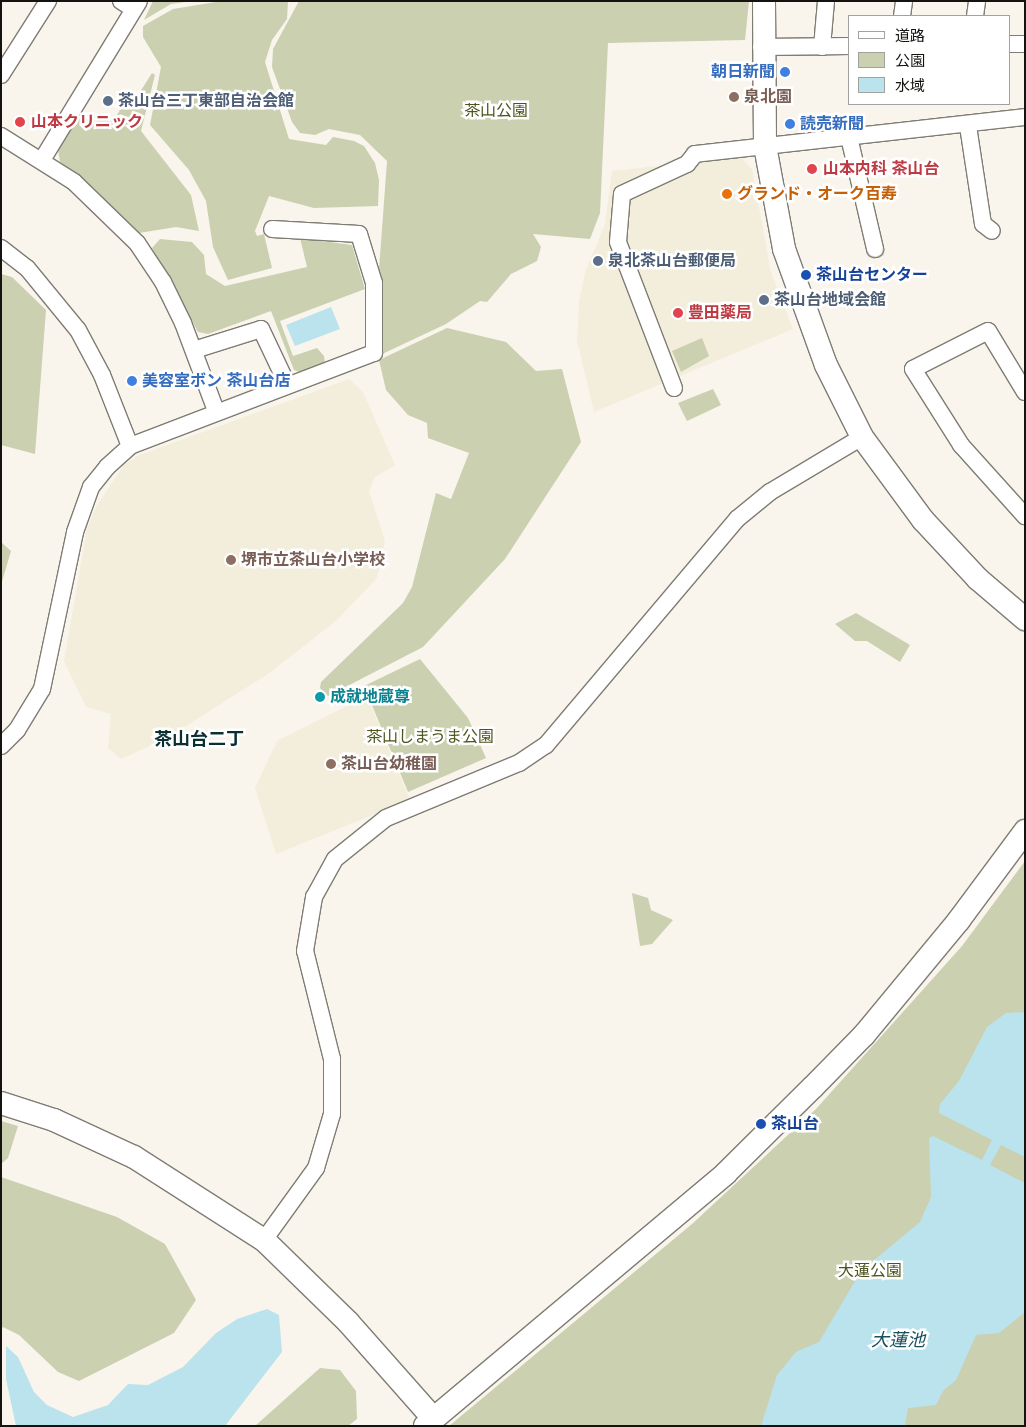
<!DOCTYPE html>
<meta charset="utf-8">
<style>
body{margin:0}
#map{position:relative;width:1026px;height:1427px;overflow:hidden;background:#f9f5ec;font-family:Helvetica,"Noto Sans JP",sans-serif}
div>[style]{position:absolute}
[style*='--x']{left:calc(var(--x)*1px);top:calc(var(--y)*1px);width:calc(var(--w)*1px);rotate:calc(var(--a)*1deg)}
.built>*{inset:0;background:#f3eddc}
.green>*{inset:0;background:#cbd0b0}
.water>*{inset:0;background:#bae3ee}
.roads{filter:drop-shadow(1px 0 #7f7c74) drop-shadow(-1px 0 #7f7c74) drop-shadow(0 1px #7f7c74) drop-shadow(0 -1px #7f7c74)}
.street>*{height:16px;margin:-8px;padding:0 8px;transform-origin:8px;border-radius:8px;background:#fff}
.secondary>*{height:22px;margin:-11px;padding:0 11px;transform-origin:11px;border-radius:11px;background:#fff}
.dots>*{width:14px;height:14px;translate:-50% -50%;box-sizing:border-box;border:2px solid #fff;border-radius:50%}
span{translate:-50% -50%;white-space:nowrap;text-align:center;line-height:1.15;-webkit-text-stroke:5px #fff;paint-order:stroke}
.shop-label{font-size:16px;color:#366cbe;font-weight:700}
.right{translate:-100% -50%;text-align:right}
.left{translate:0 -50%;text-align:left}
.education-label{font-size:16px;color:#785e54;font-weight:700}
.service-label{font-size:16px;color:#4e5e75;font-weight:700}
.park-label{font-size:16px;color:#4f541e}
.health-label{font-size:16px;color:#be3a42;font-weight:700}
.food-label{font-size:16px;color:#c56008;font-weight:700}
.transit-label{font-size:16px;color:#164399;font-weight:700}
.culture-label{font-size:16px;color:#0d838f;font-weight:700}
.neighbourhood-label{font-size:18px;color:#0c3030;font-weight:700}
.water-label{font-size:18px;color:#18505d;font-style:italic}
.frame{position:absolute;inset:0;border:2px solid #14130f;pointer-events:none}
.legend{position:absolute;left:848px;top:15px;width:162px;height:90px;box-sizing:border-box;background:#fff;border:1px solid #a1a19f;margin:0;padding:6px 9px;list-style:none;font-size:15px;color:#14130f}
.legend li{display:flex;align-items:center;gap:10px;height:25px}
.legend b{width:25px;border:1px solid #a1a19f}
</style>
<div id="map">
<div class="built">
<i style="clip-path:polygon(741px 157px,752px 169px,771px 272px,793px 329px,594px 412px,577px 340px,579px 302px,585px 273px,605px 224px,612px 171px)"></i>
<i style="clip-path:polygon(349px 379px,363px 392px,395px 465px,375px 477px,369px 491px,385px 541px,377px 578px,337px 620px,271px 672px,169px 737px,121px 759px,108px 748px,111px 714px,86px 707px,64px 661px,87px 529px,96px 507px,123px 466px,137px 456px)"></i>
<i style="clip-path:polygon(367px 696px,410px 800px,276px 854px,255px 788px,277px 741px)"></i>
</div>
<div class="green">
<i style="clip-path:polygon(153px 1px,192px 1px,171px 4px,144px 20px)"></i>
<i style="clip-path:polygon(222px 1px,288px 1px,287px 19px,272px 40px,265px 62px,289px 139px,326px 145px,333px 137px,354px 141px,364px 146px,375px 163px,379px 180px,378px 206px,314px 208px,269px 196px,255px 231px,257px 236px,264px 234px,272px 268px,228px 280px,213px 247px,206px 201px,189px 170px,150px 125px,161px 67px,143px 37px,143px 26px,173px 9px)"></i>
<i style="clip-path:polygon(299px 1px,749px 1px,745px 40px,608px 43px,600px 213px,590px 239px,533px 234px,541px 247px,537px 261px,511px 274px,487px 302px,480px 301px,446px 324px,378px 356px,378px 283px,387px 161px,360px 135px,329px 129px,315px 135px,300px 133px,292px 122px,272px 67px,273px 49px)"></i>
<i style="clip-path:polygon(152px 73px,155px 75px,141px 131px,191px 195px,199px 231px,176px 227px,139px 233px,60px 162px,58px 150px,80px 114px,93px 123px,98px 114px,113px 122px,128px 96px,135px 100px)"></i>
<i style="clip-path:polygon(300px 238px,352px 245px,365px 289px,280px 321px,293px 356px,317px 348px,324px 356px,325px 363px,299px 372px,294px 370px,271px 311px,208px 334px,198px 332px,152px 248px,160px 239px,192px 242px,204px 255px,206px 274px,225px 286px,307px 267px)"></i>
<i style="clip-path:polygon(1px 274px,12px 277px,46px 310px,35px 454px,1px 445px)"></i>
<i style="clip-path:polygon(447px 328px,506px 342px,536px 371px,562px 369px,581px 442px,505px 559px,423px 647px,328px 696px,320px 688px,321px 682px,403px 603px,412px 587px,436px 493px,451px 499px,469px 453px,428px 438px,427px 423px,408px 415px,386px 390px,379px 360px)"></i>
<i style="clip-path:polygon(702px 338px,709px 356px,681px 372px,672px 351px)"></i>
<i style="clip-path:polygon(713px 389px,721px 405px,687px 421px,678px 403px)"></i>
<i style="clip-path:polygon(1px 542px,11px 551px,1px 585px)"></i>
<i style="clip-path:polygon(856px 613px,910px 645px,900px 662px,867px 641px,855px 641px,835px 624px)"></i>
<i style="clip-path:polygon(420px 659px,468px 718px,486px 758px,408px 792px,364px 686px)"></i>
<i style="clip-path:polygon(1025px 861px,1025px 1426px,449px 1426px,692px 1224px,816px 1109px,962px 946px)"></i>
<i style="clip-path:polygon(632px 893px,648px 898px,651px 910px,673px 920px,652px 944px,640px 946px)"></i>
<i style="clip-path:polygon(1px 1121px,18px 1126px,8px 1158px,1px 1164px)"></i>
<i style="clip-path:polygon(1px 1177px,117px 1217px,165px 1244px,196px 1300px,174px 1333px,79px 1381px,58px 1372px,19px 1335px,3px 1327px,1px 1330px)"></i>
<i style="clip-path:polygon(320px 1368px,340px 1370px,356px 1391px,357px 1419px,348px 1426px,255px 1426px)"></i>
</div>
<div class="water">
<i style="clip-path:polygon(331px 307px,340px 329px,295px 346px,286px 325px)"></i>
<i style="clip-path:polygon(1025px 1012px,1025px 1157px,1001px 1145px,990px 1165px,1025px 1183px,1025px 1312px,999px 1333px,976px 1335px,956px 1380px,943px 1391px,936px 1405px,908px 1408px,905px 1426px,761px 1426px,777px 1375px,796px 1352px,819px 1342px,861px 1271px,920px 1222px,931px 1197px,929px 1138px,933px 1136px,982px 1160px,992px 1140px,939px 1113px,940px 1104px,959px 1081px,987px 1027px,1006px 1013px)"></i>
<i style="clip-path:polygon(267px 1309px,279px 1315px,282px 1352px,225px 1426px,16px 1426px,6px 1379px,6px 1346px,18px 1357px,34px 1392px,47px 1405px,73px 1417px,108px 1405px,128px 1384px,148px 1385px,183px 1367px,216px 1333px,237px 1319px)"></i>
</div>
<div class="roads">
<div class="street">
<i style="--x:121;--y:1;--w:15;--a:32"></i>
<i style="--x:902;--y:16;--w:15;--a:-82"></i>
<i style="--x:975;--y:16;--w:15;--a:-82"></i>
<i style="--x:1010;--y:44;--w:15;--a:0"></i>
<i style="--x:761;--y:47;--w:89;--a:-0.6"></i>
<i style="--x:822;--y:47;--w:46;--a:-85"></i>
<i style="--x:1;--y:75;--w:88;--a:-57.6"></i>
<i style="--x:968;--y:126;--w:99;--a:81.3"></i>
<i style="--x:983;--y:224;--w:11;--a:38"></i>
<i style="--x:1;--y:136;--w:86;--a:32.2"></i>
<i style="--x:74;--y:182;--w:88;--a:44.1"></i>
<i style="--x:137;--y:243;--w:47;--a:56.3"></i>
<i style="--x:163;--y:282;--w:46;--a:64"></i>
<i style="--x:183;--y:323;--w:94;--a:69.4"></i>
<i style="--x:849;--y:137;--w:115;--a:76.9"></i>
<i style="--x:42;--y:160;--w:186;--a:-58.6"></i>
<i style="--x:1;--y:248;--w:33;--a:38"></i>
<i style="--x:27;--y:268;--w:80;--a:50.6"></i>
<i style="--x:78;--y:330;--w:51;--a:61.9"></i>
<i style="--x:102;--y:375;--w:76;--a:68.5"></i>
<i style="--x:194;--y:350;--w:70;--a:-17.4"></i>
<i style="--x:261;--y:329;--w:61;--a:64.7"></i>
<i style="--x:674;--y:388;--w:156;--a:-111"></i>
<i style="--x:618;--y:242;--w:48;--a:-85.2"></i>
<i style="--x:622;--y:194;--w:72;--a:-24.8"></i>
<i style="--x:687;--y:164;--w:13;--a:-51"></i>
<i style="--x:695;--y:154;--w:332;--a:-6.4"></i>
<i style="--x:1025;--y:392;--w:71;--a:-121.2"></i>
<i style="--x:988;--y:331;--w:84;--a:153.1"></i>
<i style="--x:913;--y:369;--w:90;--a:57.7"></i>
<i style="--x:961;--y:445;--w:96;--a:48"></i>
<i style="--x:1;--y:746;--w:23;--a:-45"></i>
<i style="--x:17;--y:730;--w:48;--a:-58.6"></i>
<i style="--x:42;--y:689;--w:160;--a:-78.1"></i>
<i style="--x:75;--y:532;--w:48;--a:-70.4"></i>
<i style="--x:91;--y:487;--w:26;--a:-51"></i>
<i style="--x:107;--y:467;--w:31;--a:-42"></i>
<i style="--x:130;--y:446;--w:261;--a:-20.9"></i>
<i style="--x:374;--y:353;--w:70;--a:-90"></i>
<i style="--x:374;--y:283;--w:51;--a:-107"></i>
<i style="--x:359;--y:234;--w:87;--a:-176.7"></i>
<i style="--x:264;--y:1240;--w:89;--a:-54.2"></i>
<i style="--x:316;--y:1168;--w:56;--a:-73.5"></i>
<i style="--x:332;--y:1114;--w:55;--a:-90"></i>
<i style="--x:332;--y:1059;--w:111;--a:-104"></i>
<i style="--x:305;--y:951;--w:55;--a:-80.5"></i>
<i style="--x:314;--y:897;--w:43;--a:-61.1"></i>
<i style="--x:335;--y:859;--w:65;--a:-38.8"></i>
<i style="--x:386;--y:818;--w:144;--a:-22.5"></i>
<i style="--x:519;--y:763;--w:32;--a:-34"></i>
<i style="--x:546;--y:745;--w:296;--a:-49.8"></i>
<i style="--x:737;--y:519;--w:43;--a:-39.3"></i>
<i style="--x:770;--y:492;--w:107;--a:-30.9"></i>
</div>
<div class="secondary">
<i style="--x:764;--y:1;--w:145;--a:89.6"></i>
<i style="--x:765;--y:146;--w:105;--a:79.5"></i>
<i style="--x:784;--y:249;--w:123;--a:70.1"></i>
<i style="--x:826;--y:365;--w:80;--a:63.4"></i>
<i style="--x:862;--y:437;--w:103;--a:53.7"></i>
<i style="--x:923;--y:520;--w:81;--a:47"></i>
<i style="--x:978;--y:579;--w:62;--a:40.4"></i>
<i style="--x:1;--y:1103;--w:56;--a:17.8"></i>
<i style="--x:54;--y:1120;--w:88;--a:24.8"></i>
<i style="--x:134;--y:1157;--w:154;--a:32.6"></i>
<i style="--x:264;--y:1240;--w:117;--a:44.3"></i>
<i style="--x:348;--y:1322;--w:128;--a:48.5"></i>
<i style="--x:425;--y:1426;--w:393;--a:-40"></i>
<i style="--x:726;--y:1173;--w:122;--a:-44.7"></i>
<i style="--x:813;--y:1087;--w:73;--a:-45.6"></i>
<i style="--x:864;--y:1035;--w:149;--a:-50.4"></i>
<i style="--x:959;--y:920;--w:111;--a:-53.4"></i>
</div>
</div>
<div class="dots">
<i style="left:785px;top:72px;background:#3f7fe0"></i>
<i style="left:734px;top:97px;background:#8d6e63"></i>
<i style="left:108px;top:101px;background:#5c6f8a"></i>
<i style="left:20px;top:122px;background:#e0444e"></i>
<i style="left:790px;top:124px;background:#3f7fe0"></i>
<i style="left:812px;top:169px;background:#e0444e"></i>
<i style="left:727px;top:194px;background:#e8710a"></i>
<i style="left:598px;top:261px;background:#5c6f8a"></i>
<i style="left:806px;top:275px;background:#1a4fb4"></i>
<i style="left:764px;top:300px;background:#5c6f8a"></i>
<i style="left:678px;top:313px;background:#e0444e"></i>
<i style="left:132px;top:381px;background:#3f7fe0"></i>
<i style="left:231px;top:560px;background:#8d6e63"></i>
<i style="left:320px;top:697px;background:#0f9aa8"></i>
<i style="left:331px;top:764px;background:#8d6e63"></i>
<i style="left:761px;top:1124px;background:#1a4fb4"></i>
</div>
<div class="shop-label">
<span class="right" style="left:775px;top:72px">朝日新聞</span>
<span class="left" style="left:800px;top:124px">読売新聞</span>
<span class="left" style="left:142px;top:381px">美容室ボン 茶山台店</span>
</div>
<div class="education-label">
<span class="left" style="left:744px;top:97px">泉北園</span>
<span class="left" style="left:241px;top:560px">堺市立茶山台小学校</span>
<span class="left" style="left:341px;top:764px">茶山台幼稚園</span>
</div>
<div class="service-label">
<span class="left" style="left:118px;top:101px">茶山台三丁東部自治会館</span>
<span class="left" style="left:608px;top:261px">泉北茶山台郵便局</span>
<span class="left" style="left:774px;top:300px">茶山台地域会館</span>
</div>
<div class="park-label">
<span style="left:496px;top:111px">茶山公園</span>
<span style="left:430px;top:737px">茶山しまうま公園</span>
<span style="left:870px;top:1271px">大蓮公園</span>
</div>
<div class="health-label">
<span class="left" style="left:31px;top:122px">山本クリニック</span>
<span class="left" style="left:823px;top:169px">山本内科 茶山台</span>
<span class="left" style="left:688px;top:313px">豊田薬局</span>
</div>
<div class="food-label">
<span class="left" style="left:737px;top:194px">グランド・オーク百寿</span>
</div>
<div class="transit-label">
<span class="left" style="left:816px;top:275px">茶山台センター</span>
<span class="left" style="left:771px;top:1124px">茶山台</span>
</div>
<div class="culture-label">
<span class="left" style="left:330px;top:697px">成就地蔵尊</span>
</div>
<div class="neighbourhood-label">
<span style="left:199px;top:739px">茶山台二丁</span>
</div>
<div class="water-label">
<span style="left:898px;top:1340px">大蓮池</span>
</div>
<div class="frame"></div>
<ul class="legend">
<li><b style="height:6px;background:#fff"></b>道路</li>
<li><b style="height:14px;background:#cbd0b0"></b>公園</li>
<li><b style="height:14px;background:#bae3ee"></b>水域</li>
</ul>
</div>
